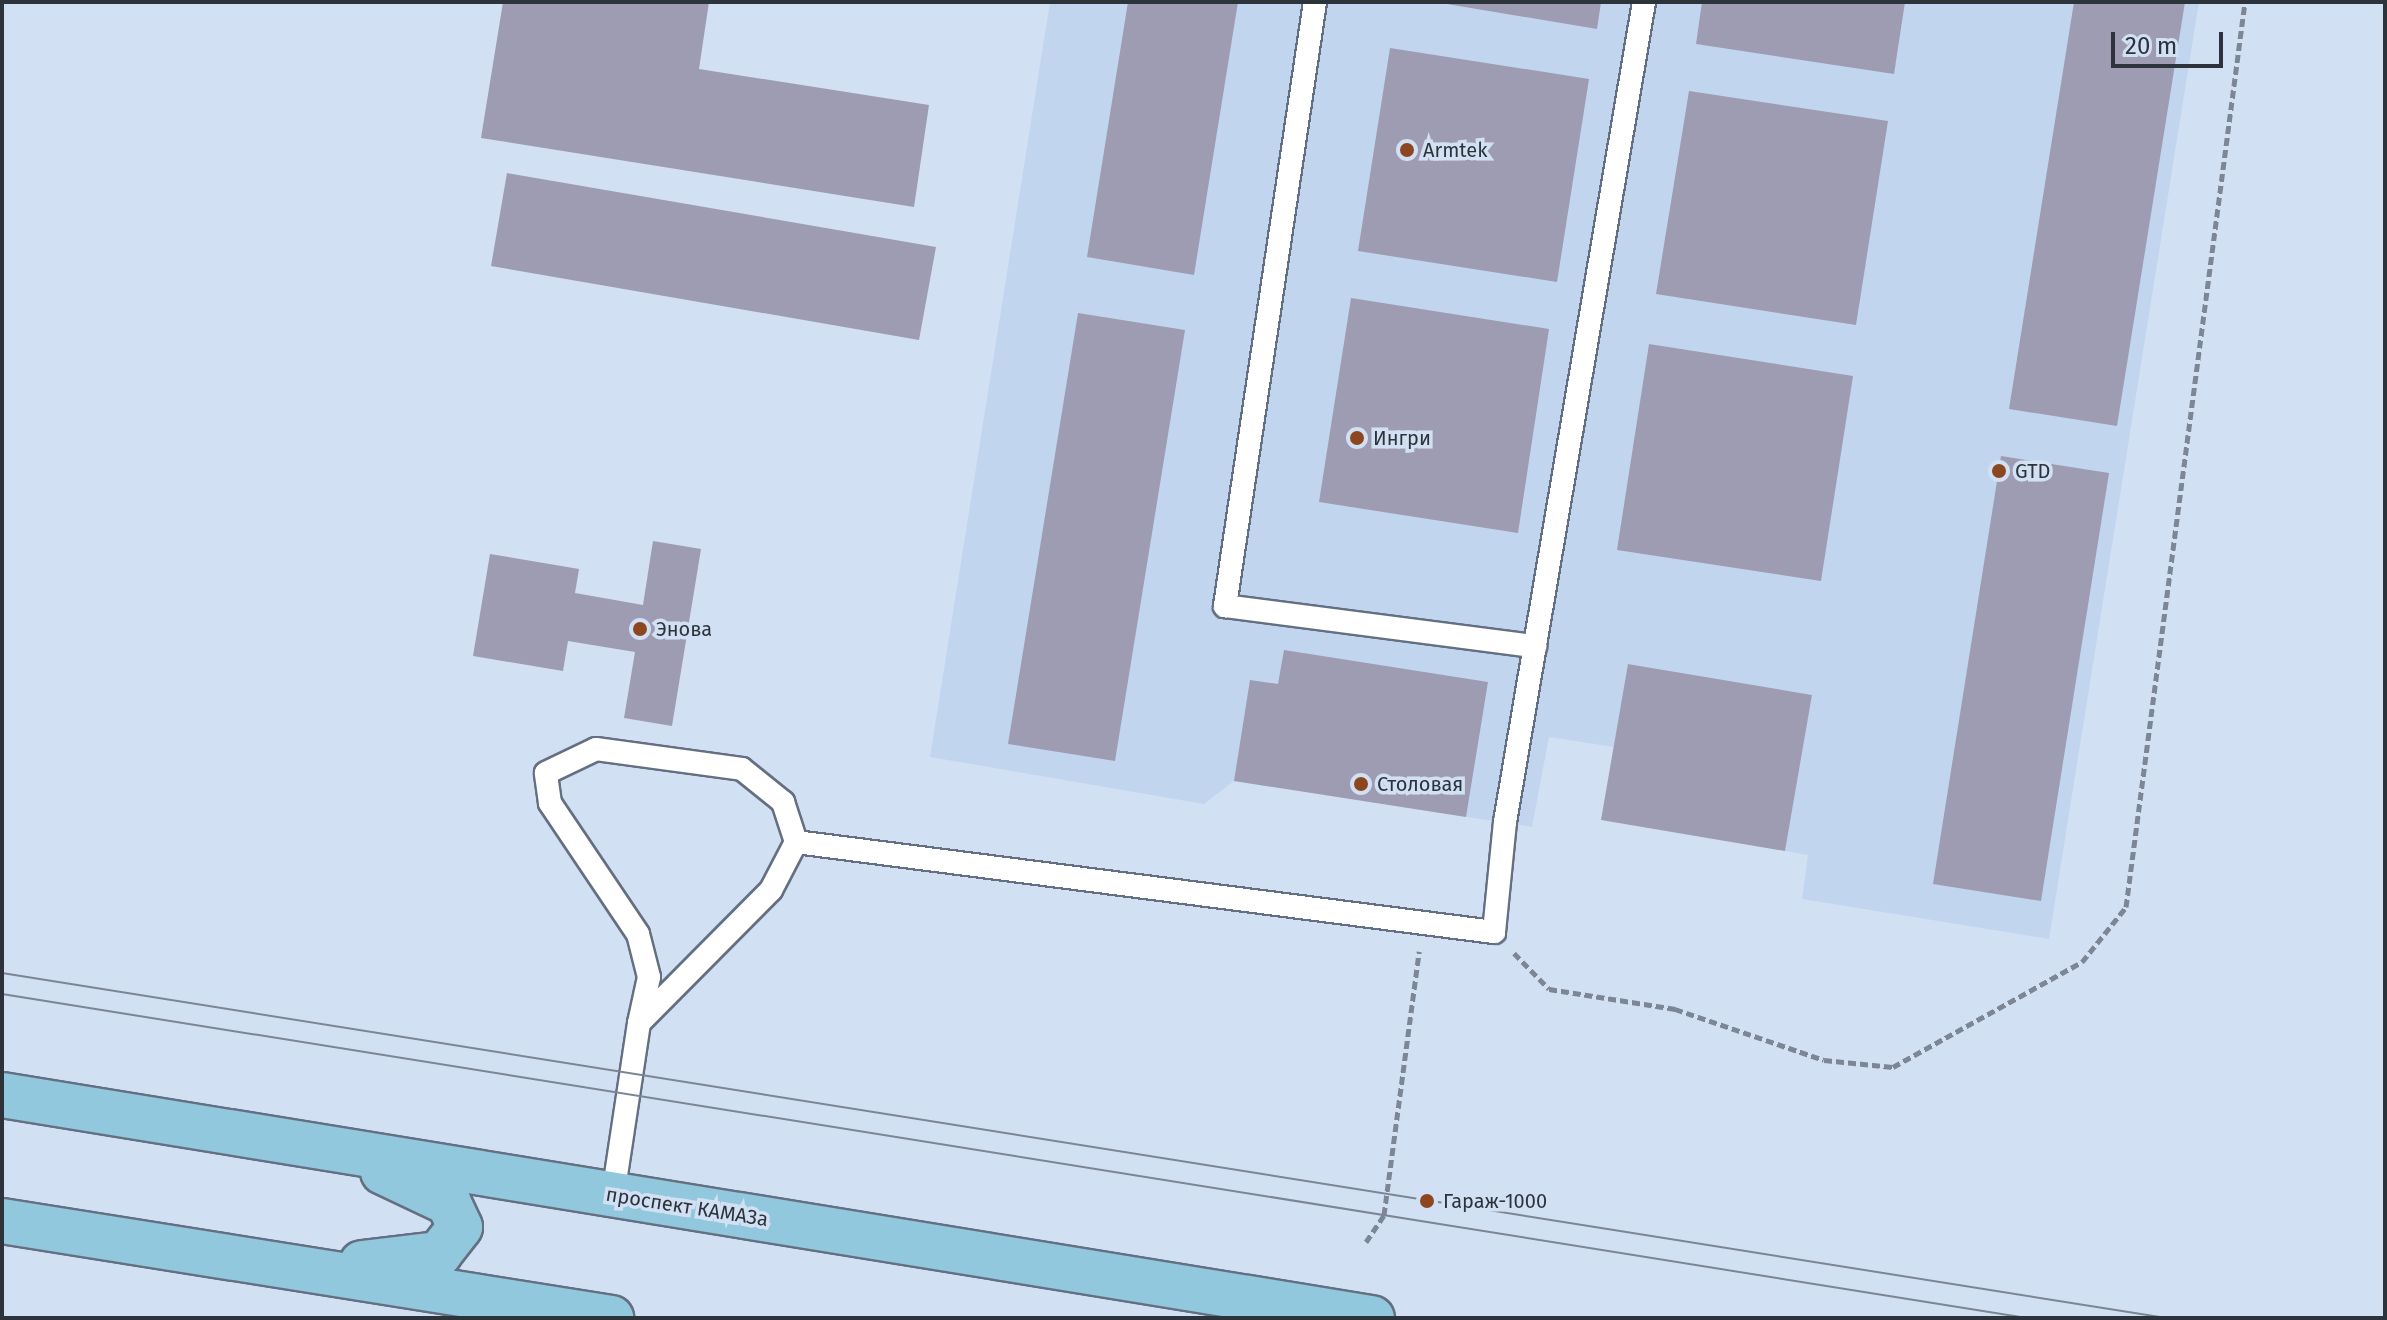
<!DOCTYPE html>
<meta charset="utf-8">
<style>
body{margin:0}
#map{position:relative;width:2387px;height:1320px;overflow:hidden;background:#d2e0f4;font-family:"Fira Sans",sans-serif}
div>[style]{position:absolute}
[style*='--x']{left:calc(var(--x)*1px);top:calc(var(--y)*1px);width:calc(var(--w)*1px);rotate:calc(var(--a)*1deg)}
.built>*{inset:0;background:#c2d5ef}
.building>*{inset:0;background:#9d9cb2}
.path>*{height:5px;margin-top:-2.5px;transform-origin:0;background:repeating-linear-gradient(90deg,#7d8694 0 8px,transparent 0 12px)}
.roads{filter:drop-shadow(2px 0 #647082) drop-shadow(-2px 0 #647082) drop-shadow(0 2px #647082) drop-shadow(0 -2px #647082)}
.lane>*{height:22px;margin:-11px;padding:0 11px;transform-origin:11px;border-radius:11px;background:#fff}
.primary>*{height:44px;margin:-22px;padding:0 22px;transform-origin:22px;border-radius:22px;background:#92c8dd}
.tram>*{height:2px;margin:-1px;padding:0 1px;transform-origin:1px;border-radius:1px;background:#7c8593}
.dots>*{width:22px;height:22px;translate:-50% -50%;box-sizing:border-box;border:4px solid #d2e0f4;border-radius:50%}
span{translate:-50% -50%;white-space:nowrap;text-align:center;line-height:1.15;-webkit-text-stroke:7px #d2e0f4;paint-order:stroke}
.poi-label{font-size:20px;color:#2d333b}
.left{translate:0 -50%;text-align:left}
.street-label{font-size:20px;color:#2d333b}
.frame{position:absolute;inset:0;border:4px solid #2d333b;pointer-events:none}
.scale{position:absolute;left:2111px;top:32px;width:112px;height:36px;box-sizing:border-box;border:4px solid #2d333b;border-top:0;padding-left:10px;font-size:24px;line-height:28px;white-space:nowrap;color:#2d333b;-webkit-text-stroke:6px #d2e0f4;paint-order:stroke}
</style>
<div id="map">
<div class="built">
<i style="clip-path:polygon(1050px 2px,2199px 2px,2049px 939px,1802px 899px,1808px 855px,1785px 851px,1812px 695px,1629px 664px,1614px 747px,1549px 737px,1532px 827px,1234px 781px,1204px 804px,930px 757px)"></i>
</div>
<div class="building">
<i style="clip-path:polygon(503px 2px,709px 2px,699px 69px,929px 105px,914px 207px,481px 138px)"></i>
<i style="clip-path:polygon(1128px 2px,1238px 2px,1194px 275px,1087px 257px)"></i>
<i style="clip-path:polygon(1435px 2px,1601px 2px,1597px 29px)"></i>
<i style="clip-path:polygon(1702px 2px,1905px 2px,1894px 74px,1696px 44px)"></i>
<i style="clip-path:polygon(2074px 2px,2185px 2px,2117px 426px,2009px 409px)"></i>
<i style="clip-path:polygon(1390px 48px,1589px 79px,1557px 282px,1358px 251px)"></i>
<i style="clip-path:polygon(1689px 91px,1888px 121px,1856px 325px,1656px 294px)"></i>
<i style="clip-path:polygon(507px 173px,936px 247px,919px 340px,491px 266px)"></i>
<i style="clip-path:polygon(1351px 298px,1549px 329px,1518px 533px,1319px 502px)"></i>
<i style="clip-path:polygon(1078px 313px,1185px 330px,1115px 761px,1008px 744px)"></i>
<i style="clip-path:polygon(1649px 344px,1853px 376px,1821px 581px,1617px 550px)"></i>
<i style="clip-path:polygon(2001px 456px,2109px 473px,2041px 901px,1933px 884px)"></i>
<i style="clip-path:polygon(653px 541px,701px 549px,672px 726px,624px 718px,635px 652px,568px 641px,563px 671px,473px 656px,490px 554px,579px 569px,575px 593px,643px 605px)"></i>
<i style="clip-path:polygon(1284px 650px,1488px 682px,1466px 817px,1234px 781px,1250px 680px,1278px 684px)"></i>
<i style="clip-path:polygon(1628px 664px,1812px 695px,1785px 851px,1601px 820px)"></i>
</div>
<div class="path">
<i style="--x:1514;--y:953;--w:50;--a:45.8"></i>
<i style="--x:1549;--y:989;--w:128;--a:9"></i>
<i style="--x:1675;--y:1009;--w:157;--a:18.9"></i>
<i style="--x:1824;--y:1060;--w:69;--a:5.8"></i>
<i style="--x:1893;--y:1067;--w:216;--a:-29.1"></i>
<i style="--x:2082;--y:962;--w:70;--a:-51.3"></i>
<i style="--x:2126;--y:907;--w:913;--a:-82.51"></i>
<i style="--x:1366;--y:1242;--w:32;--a:-56"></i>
<i style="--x:1384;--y:1215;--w:266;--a:-82.4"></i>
</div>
<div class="roads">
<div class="lane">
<i style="--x:1315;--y:2;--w:611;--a:98.48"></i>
<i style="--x:1225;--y:606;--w:313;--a:7.4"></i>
<i style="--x:796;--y:842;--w:704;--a:7.35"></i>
<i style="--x:1494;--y:932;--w:111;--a:-84.3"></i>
<i style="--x:1505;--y:822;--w:832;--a:-80.38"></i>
<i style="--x:613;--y:1195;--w:174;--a:-81.4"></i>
<i style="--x:639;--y:1023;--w:47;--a:-77.7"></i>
<i style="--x:649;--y:977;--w:44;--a:-104.3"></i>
<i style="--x:638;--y:934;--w:158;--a:-123.9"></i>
<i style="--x:550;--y:803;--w:30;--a:-98"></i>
<i style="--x:546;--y:773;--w:55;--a:-25.6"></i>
<i style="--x:596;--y:749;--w:147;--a:7.8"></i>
<i style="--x:742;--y:769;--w:53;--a:38.8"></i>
<i style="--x:783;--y:802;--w:42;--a:72"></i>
<i style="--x:796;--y:842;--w:54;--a:117.5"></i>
<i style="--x:771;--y:890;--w:187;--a:134.8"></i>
</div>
<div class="primary">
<i style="--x:2;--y:1095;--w:1388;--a:9.25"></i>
<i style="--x:2;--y:1221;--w:617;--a:9.05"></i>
<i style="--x:362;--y:1263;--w:78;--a:-6.7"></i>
<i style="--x:439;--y:1254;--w:34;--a:-52"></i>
<i style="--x:460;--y:1227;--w:26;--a:-115"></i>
<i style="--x:449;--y:1203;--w:73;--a:-154.8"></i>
</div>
</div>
<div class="tram">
<i style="--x:2;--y:973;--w:2190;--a:9.06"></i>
<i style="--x:2;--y:994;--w:2052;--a:9.09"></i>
</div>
<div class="dots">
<i style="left:1407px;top:150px;background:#8d4720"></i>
<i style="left:1357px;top:438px;background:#8d4720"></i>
<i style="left:1999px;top:471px;background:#8d4720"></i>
<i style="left:640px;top:629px;background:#8d4720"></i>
<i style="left:1361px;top:784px;background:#8d4720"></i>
<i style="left:1427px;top:1201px;background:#8d4720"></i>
</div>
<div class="poi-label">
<span class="left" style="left:1423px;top:150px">Armtek</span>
<span class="left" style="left:1373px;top:438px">Ингри</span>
<span class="left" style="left:2015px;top:471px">GTD</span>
<span class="left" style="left:656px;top:629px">Энова</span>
<span class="left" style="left:1377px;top:784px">Столовая</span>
<span class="left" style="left:1443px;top:1201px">Гараж-1000</span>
</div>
<div class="street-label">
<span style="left:687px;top:1207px;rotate:9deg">проспект КАМАЗа</span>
</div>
<div class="frame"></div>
<div class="scale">20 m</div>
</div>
